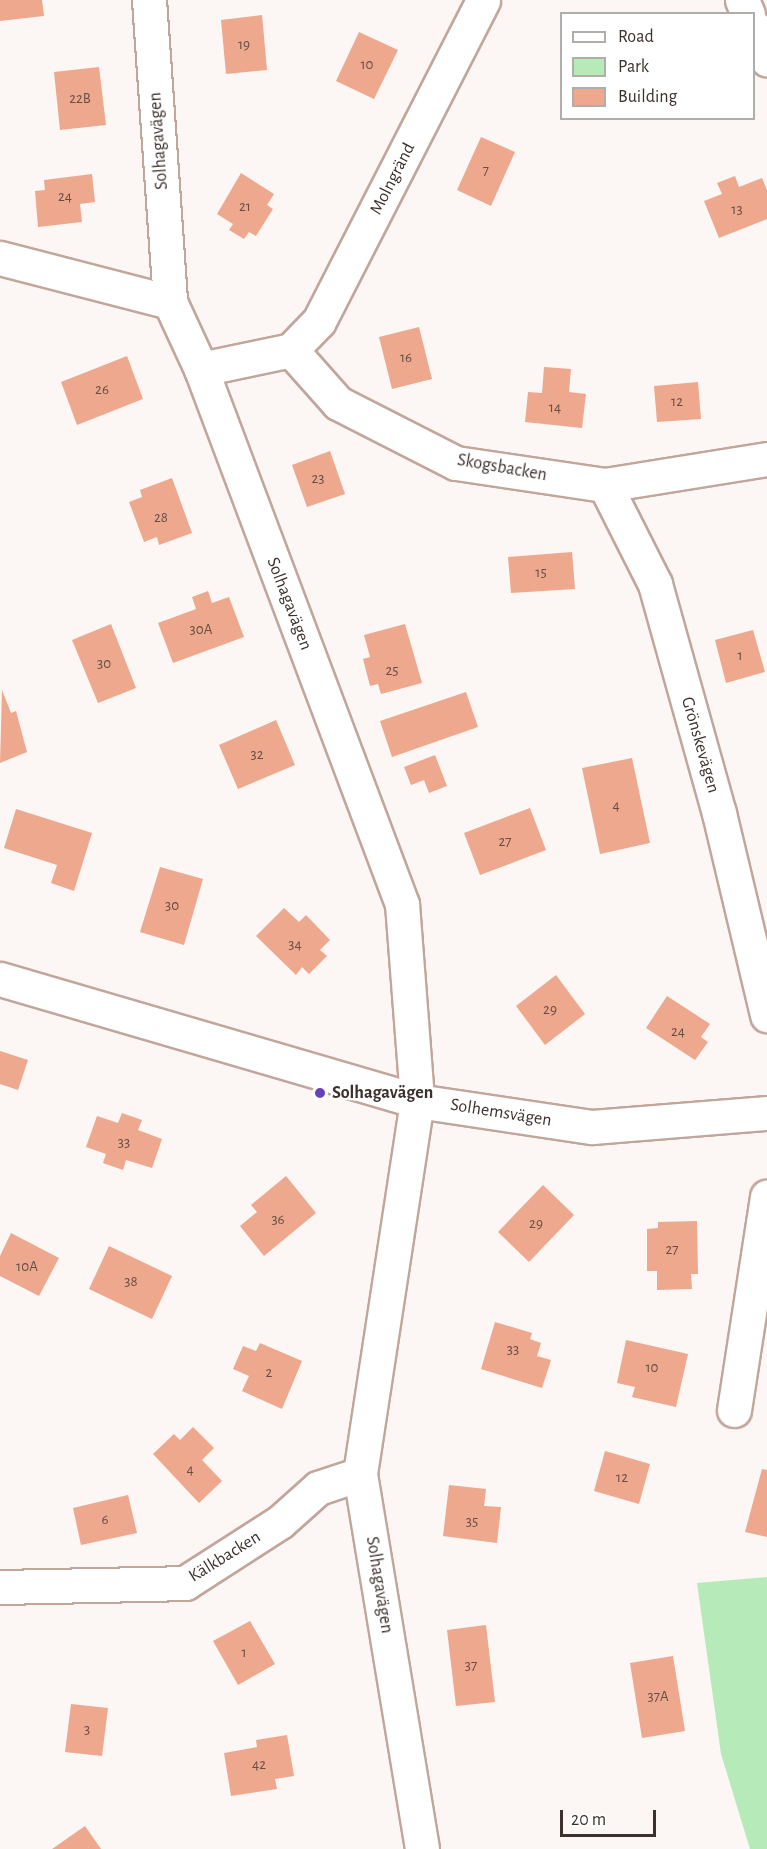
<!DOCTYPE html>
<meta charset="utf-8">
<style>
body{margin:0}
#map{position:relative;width:767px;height:1849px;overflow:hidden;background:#fcf6f4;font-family:"Alegreya Sans",sans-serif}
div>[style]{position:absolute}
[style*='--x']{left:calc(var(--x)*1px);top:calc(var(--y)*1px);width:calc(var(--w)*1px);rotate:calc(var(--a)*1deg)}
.green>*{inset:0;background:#b6ebb9}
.building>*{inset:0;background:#eda88e}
.roads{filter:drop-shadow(2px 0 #c1a69c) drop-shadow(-2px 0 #c1a69c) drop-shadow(0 2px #c1a69c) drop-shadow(0 -2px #c1a69c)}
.minor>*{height:33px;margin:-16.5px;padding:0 16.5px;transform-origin:16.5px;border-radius:16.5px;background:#fff}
.dots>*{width:16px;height:16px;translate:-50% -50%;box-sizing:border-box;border:3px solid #fff;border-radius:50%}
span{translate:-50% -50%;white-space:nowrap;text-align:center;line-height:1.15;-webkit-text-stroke:4.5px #fff;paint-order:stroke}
.number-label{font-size:15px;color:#684f45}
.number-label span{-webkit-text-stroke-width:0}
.street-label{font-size:18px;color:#3c312d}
.poi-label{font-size:18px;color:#3c312d;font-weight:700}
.left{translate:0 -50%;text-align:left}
.legend{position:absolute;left:560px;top:12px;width:195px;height:108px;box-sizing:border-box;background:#fff;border:2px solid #b1adab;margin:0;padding:8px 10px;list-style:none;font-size:18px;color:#3c312d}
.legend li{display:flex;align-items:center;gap:12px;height:30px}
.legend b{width:30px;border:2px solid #b1adab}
.scale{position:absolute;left:560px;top:1810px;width:96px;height:27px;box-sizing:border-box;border:3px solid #3c312d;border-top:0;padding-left:8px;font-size:18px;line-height:21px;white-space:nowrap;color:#3c312d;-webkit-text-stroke:4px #fff;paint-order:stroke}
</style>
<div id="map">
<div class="green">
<i style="clip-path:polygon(767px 1577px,767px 1849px,750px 1849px,721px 1754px,697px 1583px)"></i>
</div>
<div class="building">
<i style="clip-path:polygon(0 0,42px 0,44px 16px,0 21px)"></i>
<i style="clip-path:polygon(262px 15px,267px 70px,226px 74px,221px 20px)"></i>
<i style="clip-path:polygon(359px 32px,398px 50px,374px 99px,336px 81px)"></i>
<i style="clip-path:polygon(99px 67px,106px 125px,60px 130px,54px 72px)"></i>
<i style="clip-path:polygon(481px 137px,515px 152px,491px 206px,457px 190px)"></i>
<i style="clip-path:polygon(241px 173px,274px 194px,267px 205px,273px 209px,256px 236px,249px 232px,244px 239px,229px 230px,233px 224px,217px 214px)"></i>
<i style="clip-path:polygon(92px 174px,95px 202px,80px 204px,82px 222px,38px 227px,35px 191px,45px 190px,44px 180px)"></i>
<i style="clip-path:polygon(735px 176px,739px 187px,762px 178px,767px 190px,767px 219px,719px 238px,704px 201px,722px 194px,717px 183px)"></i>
<i style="clip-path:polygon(419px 327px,432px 379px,392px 389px,379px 337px)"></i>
<i style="clip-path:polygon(127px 356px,143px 399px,77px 425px,61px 382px)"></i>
<i style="clip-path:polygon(544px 367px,571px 369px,569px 392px,586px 394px,582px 428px,525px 422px,528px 392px,542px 393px)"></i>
<i style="clip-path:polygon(698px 382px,701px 419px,657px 422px,654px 386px)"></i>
<i style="clip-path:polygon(330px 451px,345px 494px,307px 507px,292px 465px)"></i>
<i style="clip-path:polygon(172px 478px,192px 533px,159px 545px,157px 537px,144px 542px,129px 502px,142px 497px,140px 490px)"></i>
<i style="clip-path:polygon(572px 552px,575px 589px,511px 593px,508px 557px)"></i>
<i style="clip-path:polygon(208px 591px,212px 603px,229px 597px,244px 637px,173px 663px,158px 623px,196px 609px,192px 597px)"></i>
<i style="clip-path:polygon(111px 624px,136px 688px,98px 703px,72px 640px)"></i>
<i style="clip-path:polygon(405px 624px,422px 683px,381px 694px,378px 684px,370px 686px,363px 659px,370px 657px,364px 635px)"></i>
<i style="clip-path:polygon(753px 630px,765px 672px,726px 683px,715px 640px)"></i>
<i style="clip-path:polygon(2px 690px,11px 713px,16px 711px,27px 752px,0 763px)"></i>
<i style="clip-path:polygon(466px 692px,478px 727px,392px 757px,380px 721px)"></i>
<i style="clip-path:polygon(276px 720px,295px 765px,238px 789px,219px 745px)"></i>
<i style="clip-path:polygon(435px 755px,447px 786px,429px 793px,424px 780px,411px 785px,404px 767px)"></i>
<i style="clip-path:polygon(632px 758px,650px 843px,600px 854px,582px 768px)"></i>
<i style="clip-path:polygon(530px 808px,546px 850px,480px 875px,464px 833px)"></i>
<i style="clip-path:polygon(16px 809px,92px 833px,74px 891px,51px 883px,57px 865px,4px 848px)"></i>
<i style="clip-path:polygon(160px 867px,203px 879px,184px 945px,140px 932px)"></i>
<i style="clip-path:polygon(284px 908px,299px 922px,306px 915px,330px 940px,320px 950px,327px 956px,309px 974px,302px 967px,296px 975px,256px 936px)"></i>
<i style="clip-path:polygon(556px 975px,585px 1014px,545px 1045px,516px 1006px)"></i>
<i style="clip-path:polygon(667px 996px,710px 1024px,701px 1037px,708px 1042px,695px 1060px,646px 1028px)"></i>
<i style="clip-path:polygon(0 1051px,28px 1060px,18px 1090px,0 1084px)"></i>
<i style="clip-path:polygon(122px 1113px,142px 1120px,138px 1130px,162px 1139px,152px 1168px,126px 1160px,123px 1170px,103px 1163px,106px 1154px,86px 1147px,97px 1116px,118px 1123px)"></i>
<i style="clip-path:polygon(286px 1176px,316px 1213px,264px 1256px,240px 1226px,257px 1212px,251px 1205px)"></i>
<i style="clip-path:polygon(543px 1185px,574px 1215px,529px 1262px,498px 1232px)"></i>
<i style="clip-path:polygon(697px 1221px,698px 1274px,691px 1274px,692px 1289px,657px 1290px,657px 1271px,647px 1271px,647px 1229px,658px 1228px,658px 1222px)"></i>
<i style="clip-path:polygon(11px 1233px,59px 1258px,39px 1296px,0 1276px,0 1256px)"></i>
<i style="clip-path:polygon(109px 1246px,172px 1276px,152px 1319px,89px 1289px)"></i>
<i style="clip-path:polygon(495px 1322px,532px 1333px,530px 1339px,541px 1343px,537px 1356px,551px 1360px,542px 1388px,481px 1369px)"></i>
<i style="clip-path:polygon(626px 1340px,688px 1354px,676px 1407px,632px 1397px,635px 1387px,617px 1383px)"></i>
<i style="clip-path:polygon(260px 1343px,302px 1361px,282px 1409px,242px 1391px,249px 1376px,233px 1369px,243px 1346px,256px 1351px)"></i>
<i style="clip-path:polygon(193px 1427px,214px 1448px,202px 1460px,222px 1481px,199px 1503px,153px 1454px,174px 1434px,180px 1440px)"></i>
<i style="clip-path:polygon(605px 1451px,650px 1464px,639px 1504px,594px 1491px)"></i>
<i style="clip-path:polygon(762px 1469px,767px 1470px,767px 1537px,745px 1532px)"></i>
<i style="clip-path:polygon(449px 1485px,486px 1489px,484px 1506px,501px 1507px,497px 1543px,443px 1536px)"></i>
<i style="clip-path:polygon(128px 1495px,137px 1533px,81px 1545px,73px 1508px)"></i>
<i style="clip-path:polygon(250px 1621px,275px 1664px,238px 1685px,213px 1641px)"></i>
<i style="clip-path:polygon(486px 1625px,495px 1702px,456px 1706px,447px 1630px)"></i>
<i style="clip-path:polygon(673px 1656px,685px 1731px,642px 1738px,630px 1663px)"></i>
<i style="clip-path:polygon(71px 1704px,108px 1708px,102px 1756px,65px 1752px)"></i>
<i style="clip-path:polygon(287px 1735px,294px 1776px,275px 1779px,277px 1789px,231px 1796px,224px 1753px,257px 1747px,256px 1740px)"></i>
<i style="clip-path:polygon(85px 1826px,101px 1849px,52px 1849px)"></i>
</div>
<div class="roads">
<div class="minor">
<i style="--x:149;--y:0;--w:303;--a:86"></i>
<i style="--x:170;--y:302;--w:74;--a:65.2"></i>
<i style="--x:201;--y:369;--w:572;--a:69.41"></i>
<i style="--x:402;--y:904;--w:198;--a:85.6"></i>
<i style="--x:417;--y:1101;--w:377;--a:98.7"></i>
<i style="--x:360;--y:1474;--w:380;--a:80.6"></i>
<i style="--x:742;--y:0;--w:15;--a:67"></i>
<i style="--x:754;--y:27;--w:35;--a:68"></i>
<i style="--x:0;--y:258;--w:176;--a:14.5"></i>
<i style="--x:291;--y:350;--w:40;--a:-46"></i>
<i style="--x:319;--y:321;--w:360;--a:-62.9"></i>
<i style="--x:201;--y:369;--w:92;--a:-11.9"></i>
<i style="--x:291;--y:350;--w:71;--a:48.4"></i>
<i style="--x:338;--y:403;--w:132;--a:27"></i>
<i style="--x:456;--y:463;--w:151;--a:8.4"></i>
<i style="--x:605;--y:485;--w:164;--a:-9.1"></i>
<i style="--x:605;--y:485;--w:111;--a:63.2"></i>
<i style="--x:655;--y:584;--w:238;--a:74.4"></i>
<i style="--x:719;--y:813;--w:208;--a:76.6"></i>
<i style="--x:0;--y:979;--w:434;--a:16.3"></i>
<i style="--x:417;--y:1101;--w:177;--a:8.5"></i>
<i style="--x:592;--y:1127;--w:176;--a:-4.6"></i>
<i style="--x:734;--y:1410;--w:216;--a:-81.2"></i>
<i style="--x:0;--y:1587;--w:185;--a:-1.2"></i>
<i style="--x:185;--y:1583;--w:113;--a:-32.7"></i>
<i style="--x:280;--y:1522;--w:51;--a:-41.8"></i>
<i style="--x:318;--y:1488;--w:44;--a:-18.4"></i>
</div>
</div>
<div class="dots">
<i style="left:320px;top:1093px;background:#6842bb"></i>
</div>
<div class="number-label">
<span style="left:244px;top:45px">19</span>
<span style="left:367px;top:65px">10</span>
<span style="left:80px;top:99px">22B</span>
<span style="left:486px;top:171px">7</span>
<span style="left:65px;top:197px">24</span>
<span style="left:245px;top:207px">21</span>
<span style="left:737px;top:210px">13</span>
<span style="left:406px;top:358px">16</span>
<span style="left:102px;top:390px">26</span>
<span style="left:677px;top:402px">12</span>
<span style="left:555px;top:408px">14</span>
<span style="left:318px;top:479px">23</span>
<span style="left:161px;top:518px">28</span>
<span style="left:541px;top:573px">15</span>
<span style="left:201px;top:630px">30A</span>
<span style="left:740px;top:656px">1</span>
<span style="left:104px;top:664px">30</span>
<span style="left:392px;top:671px">25</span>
<span style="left:257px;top:755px">32</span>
<span style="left:616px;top:806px">4</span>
<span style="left:505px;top:842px">27</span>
<span style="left:172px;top:906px">30</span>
<span style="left:295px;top:945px">34</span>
<span style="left:550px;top:1010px">29</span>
<span style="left:678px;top:1032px">24</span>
<span style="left:124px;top:1143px">33</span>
<span style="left:278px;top:1220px">36</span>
<span style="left:536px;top:1224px">29</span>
<span style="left:672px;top:1250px">27</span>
<span style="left:27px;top:1267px">10A</span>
<span style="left:131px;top:1282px">38</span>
<span style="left:513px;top:1350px">33</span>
<span style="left:652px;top:1368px">10</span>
<span style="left:269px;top:1373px">2</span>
<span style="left:190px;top:1470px">4</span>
<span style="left:622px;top:1478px">12</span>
<span style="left:105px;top:1520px">6</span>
<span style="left:472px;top:1522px">35</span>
<span style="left:244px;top:1653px">1</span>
<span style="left:471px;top:1666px">37</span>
<span style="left:658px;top:1697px">37A</span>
<span style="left:87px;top:1730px">3</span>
<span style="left:259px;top:1765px">42</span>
</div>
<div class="street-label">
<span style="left:159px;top:141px;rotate:-94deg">Solhagavägen</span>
<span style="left:393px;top:179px;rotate:-63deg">Molngränd</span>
<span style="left:502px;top:468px;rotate:10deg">Skogsbacken</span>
<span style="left:289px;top:604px;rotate:69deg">Solhagavägen</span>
<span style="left:700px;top:745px;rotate:74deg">Grönskevägen</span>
<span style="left:501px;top:1113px;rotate:9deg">Solhemsvägen</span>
<span style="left:225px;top:1557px;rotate:-32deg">Kälkbacken</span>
<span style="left:379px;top:1585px;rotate:81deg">Solhagavägen</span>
</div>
<div class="poi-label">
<span class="left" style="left:332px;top:1093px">Solhagavägen</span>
</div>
<ul class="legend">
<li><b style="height:8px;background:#fff"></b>Road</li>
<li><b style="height:16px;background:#b6ebb9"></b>Park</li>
<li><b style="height:16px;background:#eda88e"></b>Building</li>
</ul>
<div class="scale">20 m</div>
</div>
